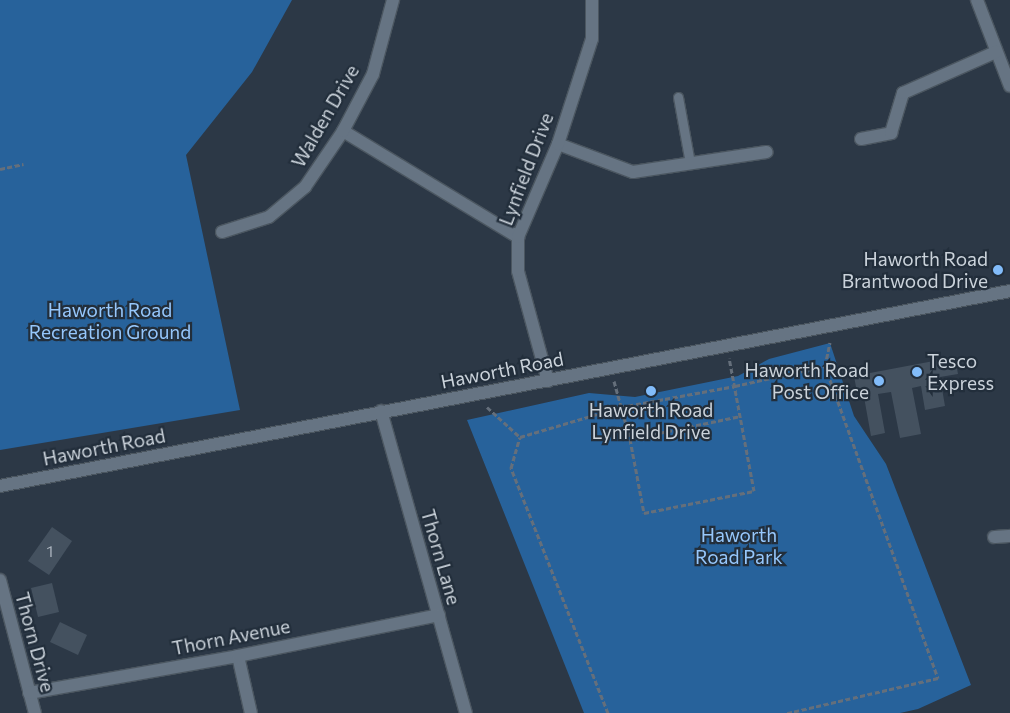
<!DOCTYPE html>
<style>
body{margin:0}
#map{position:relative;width:1010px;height:713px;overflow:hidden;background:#2c3846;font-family:Commissioner,sans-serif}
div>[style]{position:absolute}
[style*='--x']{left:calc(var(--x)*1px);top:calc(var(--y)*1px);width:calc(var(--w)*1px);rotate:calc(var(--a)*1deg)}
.green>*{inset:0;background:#27629b}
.building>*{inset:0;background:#44515f}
.path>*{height:3px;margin-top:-1.5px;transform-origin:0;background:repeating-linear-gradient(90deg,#656f7b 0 5px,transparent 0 7.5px)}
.roads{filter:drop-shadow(1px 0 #4b5660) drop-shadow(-1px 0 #4b5660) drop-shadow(0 1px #4b5660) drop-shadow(0 -1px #4b5660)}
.lane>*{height:9px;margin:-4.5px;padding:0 4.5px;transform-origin:4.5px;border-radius:4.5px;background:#667483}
.street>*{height:12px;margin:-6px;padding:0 6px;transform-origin:6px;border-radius:6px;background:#667483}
.secondary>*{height:12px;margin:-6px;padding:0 6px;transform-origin:6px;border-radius:6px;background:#667483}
.dots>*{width:14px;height:14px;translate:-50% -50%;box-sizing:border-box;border:2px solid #222e3b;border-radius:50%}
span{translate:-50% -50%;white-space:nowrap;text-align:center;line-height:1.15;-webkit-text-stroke:4.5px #222e3b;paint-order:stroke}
.number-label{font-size:16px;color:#a9b2bc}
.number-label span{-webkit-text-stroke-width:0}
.street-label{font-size:19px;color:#cbd3db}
.poi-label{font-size:19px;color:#cbd3db}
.right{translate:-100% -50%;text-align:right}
.left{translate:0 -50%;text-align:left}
.park-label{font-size:19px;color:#96c7fc}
</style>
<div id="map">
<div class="green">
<i style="clip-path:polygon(0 0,292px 0,252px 72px,186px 155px,240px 410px,0 450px)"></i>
<i style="clip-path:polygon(830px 343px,854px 416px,886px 464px,971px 685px,918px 709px,900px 713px,584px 713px,467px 420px,589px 393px,635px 397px,738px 376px,769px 359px)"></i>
</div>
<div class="building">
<i style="clip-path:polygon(955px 357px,958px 374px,940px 377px,945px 406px,925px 410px,921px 386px,912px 388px,921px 434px,900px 438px,891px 392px,878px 394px,885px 433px,871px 436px,864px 397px,858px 398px,854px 376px)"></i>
<i style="clip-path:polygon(52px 527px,72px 541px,49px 575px,28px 561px)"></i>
<i style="clip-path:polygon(52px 583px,59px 612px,38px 617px,31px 588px)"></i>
<i style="clip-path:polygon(60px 622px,87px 635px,78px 655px,50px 642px)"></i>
</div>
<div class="path">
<i style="--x:0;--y:169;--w:24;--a:-12"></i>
<i style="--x:825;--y:366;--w:24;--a:-78"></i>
<i style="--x:614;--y:381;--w:60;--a:74.6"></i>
<i style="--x:630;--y:439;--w:75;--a:79.3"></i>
<i style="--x:644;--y:513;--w:112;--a:-11.3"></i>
<i style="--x:754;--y:491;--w:135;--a:-100.6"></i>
<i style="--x:487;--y:407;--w:45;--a:42.3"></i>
<i style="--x:630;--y:439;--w:113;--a:-11.7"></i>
<i style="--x:608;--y:713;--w:264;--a:-111.6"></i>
<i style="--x:511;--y:468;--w:32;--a:-74"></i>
<i style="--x:520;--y:437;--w:105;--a:-16.5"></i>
<i style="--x:621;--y:407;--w:116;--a:-10.4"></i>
<i style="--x:735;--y:386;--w:92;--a:-12.5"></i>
<i style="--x:825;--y:366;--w:332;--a:70.1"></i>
<i style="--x:938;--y:678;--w:155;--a:166.9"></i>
</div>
<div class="roads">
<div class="lane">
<i style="--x:678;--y:97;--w:67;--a:79.7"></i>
</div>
<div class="street">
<i style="--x:977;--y:0;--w:92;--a:69"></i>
<i style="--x:343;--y:131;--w:205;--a:31.2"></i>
<i style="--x:861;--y:139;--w:31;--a:-11"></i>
<i style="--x:891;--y:133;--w:42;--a:-73.3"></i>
<i style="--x:903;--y:93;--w:102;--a:-23.8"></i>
<i style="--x:558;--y:144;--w:80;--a:20.5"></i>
<i style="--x:633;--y:172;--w:135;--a:-8.5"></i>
<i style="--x:222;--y:232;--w:49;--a:-17.7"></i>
<i style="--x:269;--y:217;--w:47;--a:-39.8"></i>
<i style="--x:305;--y:187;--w:68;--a:-55.8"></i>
<i style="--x:343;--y:131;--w:64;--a:-62.2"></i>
<i style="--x:373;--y:74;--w:77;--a:-74.9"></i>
<i style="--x:548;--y:381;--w:114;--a:-105.3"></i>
<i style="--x:518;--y:271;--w:34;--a:-90"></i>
<i style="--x:518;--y:237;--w:101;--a:-66.7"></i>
<i style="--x:558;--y:144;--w:110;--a:-72.1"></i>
<i style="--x:592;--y:39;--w:39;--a:-90"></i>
<i style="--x:381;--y:411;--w:314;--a:74.3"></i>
<i style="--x:994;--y:537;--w:16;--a:-4"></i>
<i style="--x:0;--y:580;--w:138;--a:75.3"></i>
<i style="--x:238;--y:656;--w:58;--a:77.2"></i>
<i style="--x:29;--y:693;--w:212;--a:-10"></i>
<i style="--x:238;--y:656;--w:205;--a:-11.5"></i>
</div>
<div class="secondary">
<i style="--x:0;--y:486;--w:1029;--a:-10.93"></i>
</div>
</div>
<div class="dots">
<i style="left:998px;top:270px;background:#82bcfa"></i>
<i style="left:917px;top:372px;background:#82bcfa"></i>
<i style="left:879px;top:381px;background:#82bcfa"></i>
<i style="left:651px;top:391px;background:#82bcfa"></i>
</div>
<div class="number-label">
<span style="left:50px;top:551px">1</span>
</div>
<div class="street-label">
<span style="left:325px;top:116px;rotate:-60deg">Walden Drive</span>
<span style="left:526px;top:169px;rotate:-69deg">Lynfield Drive</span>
<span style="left:502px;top:370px;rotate:-11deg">Haworth Road</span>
<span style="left:104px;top:447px;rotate:-11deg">Haworth Road</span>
<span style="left:441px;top:557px;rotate:74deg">Thorn Lane</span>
<span style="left:231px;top:637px;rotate:-11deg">Thorn Avenue</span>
<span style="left:35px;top:642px;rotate:75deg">Thorn Drive</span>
</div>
<div class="poi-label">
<span class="right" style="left:988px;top:270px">Haworth Road<br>Brantwood Drive</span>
<span class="left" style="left:927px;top:372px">Tesco<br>Express</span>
<span class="right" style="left:869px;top:381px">Haworth Road<br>Post Office</span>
<span style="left:651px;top:421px">Haworth Road<br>Lynfield Drive</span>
</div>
<div class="park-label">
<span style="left:110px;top:321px">Haworth Road<br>Recreation Ground</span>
<span style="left:739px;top:546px">Haworth<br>Road Park</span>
</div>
</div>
